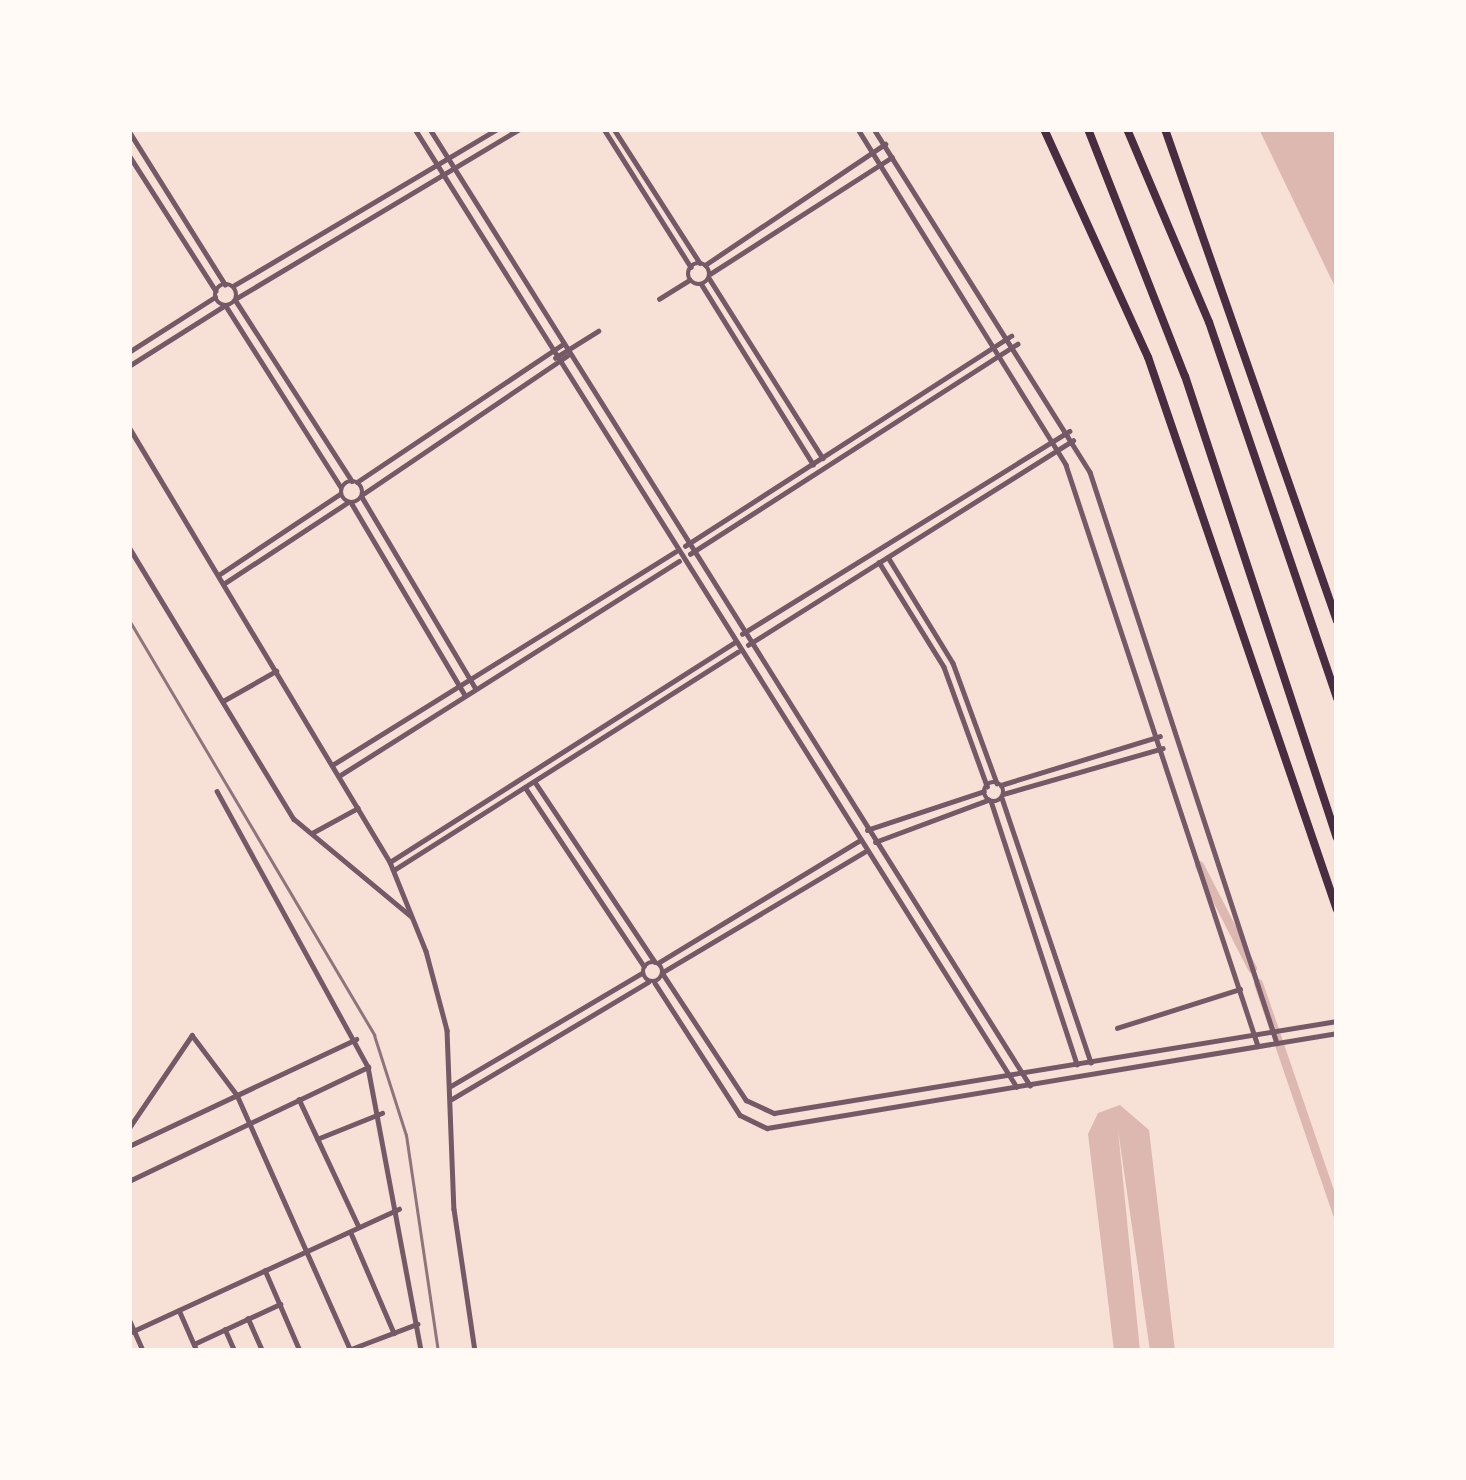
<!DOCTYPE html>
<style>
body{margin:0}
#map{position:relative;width:1466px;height:1480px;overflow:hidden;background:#f7e1d7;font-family:"Work Sans",sans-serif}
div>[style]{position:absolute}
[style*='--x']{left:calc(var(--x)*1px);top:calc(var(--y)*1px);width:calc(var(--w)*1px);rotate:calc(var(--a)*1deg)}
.water>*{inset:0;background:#dcb8b0}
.canal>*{height:9px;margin:-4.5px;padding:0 4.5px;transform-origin:4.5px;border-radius:4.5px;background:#dcb8b0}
.minor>*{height:4.5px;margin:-2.25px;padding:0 2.25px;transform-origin:2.25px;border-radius:2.25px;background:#755966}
.minor>.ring{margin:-2.25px;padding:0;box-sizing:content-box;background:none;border:4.5px solid #755966;border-radius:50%}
.motorway>*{height:8px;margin:-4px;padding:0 4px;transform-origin:4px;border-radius:4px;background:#4a2c40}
.rail>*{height:3px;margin:-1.5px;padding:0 1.5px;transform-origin:1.5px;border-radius:1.5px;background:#8f747c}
span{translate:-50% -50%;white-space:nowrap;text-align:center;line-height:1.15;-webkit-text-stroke:12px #fffaf5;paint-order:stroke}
.frame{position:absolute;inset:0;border:132px solid #fffaf5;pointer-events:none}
</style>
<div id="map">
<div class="water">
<i style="clip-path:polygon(1337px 129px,1337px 291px,1260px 131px)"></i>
<i style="clip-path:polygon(1120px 1105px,1149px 1130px,1175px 1351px,1150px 1351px,1118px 1130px,1140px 1351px,1114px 1351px,1088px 1134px,1098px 1113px)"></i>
</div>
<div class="canal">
<i style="--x:1199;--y:865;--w:116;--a:62.8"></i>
<i style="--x:1258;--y:983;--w:244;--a:71.1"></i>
</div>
<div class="minor">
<i style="--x:415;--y:129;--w:1131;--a:57.86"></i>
<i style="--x:430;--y:129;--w:1129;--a:57.89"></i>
<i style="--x:604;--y:129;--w:163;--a:57.8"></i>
<i style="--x:614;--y:129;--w:159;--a:57.3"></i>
<i style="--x:858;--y:129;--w:395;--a:58.2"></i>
<i style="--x:1066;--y:465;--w:612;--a:71.71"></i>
<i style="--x:874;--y:129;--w:405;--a:57.8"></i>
<i style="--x:1090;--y:472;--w:601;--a:71.87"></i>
<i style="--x:129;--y:131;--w:181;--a:57.9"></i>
<i style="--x:129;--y:155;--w:161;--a:57.4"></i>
<i class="ring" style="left:688px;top:263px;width:17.5px;height:17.5px"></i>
<i style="--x:705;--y:265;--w:217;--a:-33.9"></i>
<i style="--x:710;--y:274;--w:216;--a:-32.7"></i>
<i style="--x:709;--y:278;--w:213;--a:57.7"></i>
<i class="ring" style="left:215px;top:284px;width:17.5px;height:17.5px"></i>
<i style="--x:702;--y:285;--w:211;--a:58.2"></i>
<i style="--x:233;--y:286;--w:307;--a:-30.7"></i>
<i style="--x:237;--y:298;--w:329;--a:-30.9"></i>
<i style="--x:659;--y:299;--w:36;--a:-32"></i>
<i style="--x:236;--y:301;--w:214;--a:57.2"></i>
<i style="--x:226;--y:306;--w:214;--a:57.6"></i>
<i style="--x:129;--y:352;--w:102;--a:-32.6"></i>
<i style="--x:555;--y:358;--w:51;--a:-32.1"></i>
<i style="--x:129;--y:366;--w:112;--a:-32.3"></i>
<i style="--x:129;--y:427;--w:507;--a:59.04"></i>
<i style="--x:390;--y:862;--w:96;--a:68"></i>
<i style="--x:426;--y:951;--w:82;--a:75.1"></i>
<i style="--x:447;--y:1030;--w:179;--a:87.8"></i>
<i style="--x:454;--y:1209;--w:144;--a:81.6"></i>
<i class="ring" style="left:341px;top:481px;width:17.5px;height:17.5px"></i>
<i style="--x:357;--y:482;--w:247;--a:-33.8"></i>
<i style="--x:363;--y:494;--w:246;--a:-34.1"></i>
<i style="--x:362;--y:497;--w:223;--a:59.3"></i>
<i style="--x:352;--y:504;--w:222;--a:59.4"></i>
<i style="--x:685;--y:546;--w:388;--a:-32.8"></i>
<i style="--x:129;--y:547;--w:318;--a:58.8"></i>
<i style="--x:294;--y:819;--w:152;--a:39.7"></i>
<i style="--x:690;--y:554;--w:389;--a:-32.7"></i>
<i style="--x:888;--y:557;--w:124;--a:58.5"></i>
<i style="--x:953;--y:663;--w:128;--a:69.9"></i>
<i style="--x:879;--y:562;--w:123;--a:58.2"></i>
<i style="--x:944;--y:667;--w:127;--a:70.1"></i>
<i style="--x:220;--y:574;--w:144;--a:-33.7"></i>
<i style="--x:225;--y:583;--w:146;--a:-33.3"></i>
<i style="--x:742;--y:634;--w:385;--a:-31.8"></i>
<i style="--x:748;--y:645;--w:384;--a:-32.2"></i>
<i style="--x:223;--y:701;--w:61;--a:-29.5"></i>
<i style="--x:334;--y:764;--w:402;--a:-31.9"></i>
<i style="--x:339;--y:776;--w:402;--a:-32.3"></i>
<i style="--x:535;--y:782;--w:216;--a:56.3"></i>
<i class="ring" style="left:984px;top:782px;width:15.5px;height:15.5px"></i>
<i style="--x:1001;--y:785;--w:166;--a:-17.1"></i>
<i style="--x:525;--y:787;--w:215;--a:56.4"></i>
<i style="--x:217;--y:791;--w:315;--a:61.3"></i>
<i style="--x:368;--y:1067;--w:289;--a:79.4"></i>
<i style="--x:1003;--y:794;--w:166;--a:-16"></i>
<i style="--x:1002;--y:798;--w:279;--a:71.4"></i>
<i style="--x:991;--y:801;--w:277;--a:71.9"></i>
<i style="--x:867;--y:830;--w:123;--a:-18.4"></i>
<i style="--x:312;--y:833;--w:52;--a:-28.5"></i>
<i style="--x:875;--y:842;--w:121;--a:-20.4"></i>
<i style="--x:390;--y:862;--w:408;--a:-32.5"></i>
<i style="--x:394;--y:870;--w:407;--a:-32.4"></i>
<i class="ring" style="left:643px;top:962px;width:15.5px;height:15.5px"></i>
<i style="--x:658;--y:963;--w:237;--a:-31.3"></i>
<i style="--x:663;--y:972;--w:234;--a:-30.8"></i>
<i style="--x:663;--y:974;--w:151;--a:56.6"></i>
<i style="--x:746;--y:1100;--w:31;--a:25"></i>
<i style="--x:774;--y:1113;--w:570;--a:-9.28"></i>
<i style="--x:655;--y:983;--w:157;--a:57.2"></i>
<i style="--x:740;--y:1115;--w:30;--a:26"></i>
<i style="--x:767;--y:1128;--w:578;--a:-9.46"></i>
<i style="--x:1117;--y:1028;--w:129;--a:-17.6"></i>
<i style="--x:451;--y:1086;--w:222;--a:-30.6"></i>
<i style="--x:299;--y:1099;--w:141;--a:64.9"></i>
<i style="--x:452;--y:1099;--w:228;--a:-30.8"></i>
<i style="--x:129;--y:1128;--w:112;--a:-55.9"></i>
<i style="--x:192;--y:1035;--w:75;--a:53.1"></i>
<i style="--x:237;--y:1095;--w:280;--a:66"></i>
<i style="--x:317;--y:1139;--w:70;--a:-21.8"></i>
<i style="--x:129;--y:1146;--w:251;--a:-25.2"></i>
<i style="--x:129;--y:1181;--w:265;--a:-25.5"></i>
<i style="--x:351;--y:1233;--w:109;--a:66.7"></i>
<i style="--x:265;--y:1270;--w:88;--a:66.6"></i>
<i style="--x:179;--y:1310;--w:45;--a:66.3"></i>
<i style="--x:248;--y:1318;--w:36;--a:66"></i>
<i style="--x:129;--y:1319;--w:35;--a:66"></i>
<i style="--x:225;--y:1329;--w:24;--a:66"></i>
<i style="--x:129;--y:1333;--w:297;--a:-24.7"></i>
<i style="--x:194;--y:1344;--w:95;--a:-24.9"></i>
<i style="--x:351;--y:1349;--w:71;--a:-20.7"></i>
</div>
<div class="motorway">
<i style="--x:1044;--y:129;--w:251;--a:65.5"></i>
<i style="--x:1148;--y:357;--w:584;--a:71.13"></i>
<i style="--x:1088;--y:129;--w:265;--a:68.6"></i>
<i style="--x:1185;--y:376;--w:486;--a:71.8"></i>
<i style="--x:1127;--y:129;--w:210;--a:67"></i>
<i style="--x:1209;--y:322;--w:398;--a:71.2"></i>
<i style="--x:1165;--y:129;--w:521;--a:70.73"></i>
</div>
<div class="rail">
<i style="--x:129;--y:620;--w:482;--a:59.4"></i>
<i style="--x:374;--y:1035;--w:105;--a:72.3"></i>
<i style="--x:406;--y:1135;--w:218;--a:81.6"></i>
</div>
<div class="frame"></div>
</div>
